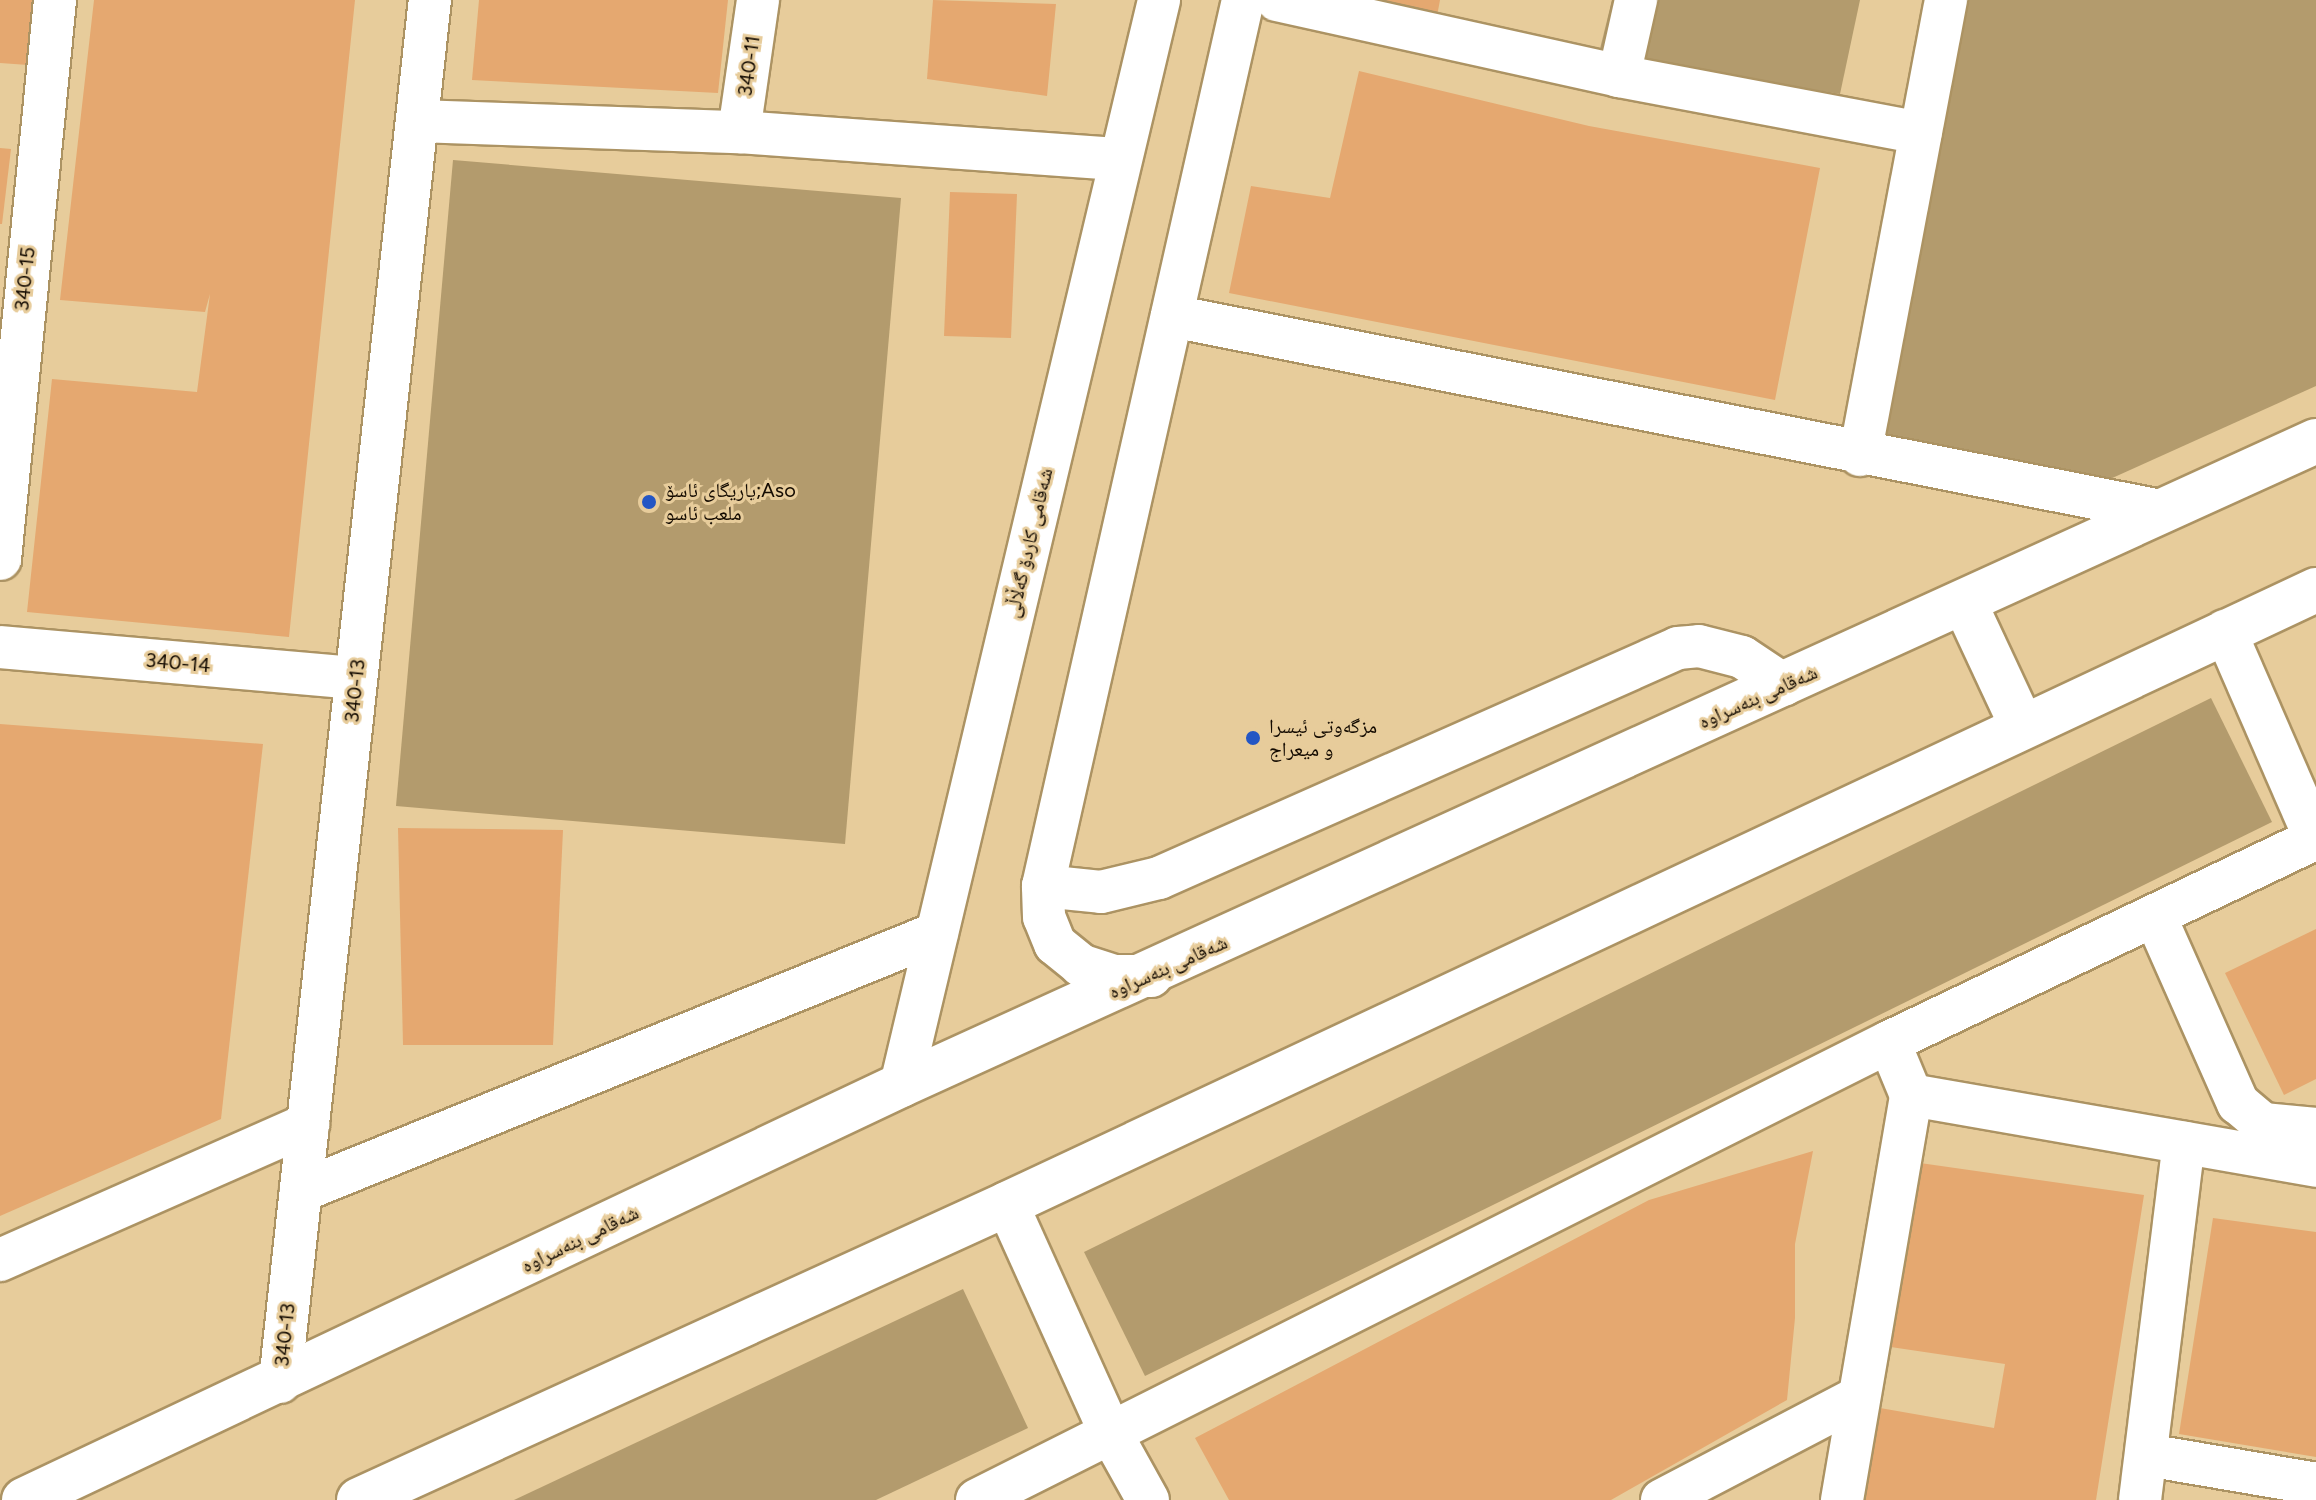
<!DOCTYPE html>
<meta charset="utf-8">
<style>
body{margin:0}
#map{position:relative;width:2316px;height:1500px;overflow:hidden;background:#e7cc9b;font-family:Figtree,"Noto Naskh Arabic",sans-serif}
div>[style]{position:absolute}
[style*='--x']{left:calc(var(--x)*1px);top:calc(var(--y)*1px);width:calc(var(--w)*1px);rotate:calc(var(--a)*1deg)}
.green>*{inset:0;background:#b39b6d}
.building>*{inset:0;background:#e5a870}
.roads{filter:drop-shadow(2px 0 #ac9363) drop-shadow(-2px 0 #ac9363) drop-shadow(0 2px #ac9363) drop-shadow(0 -2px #ac9363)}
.minor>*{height:42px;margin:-21px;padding:0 21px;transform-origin:21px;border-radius:21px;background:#fff}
.major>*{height:44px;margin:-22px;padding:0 22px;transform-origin:22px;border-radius:22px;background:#fff}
.dots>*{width:22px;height:22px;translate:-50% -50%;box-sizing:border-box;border:4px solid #e7cc9b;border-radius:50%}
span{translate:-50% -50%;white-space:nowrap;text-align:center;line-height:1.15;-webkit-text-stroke:6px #e7cc9b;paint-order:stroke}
.street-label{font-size:20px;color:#130a00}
.poi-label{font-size:20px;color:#130a00}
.left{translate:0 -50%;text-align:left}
</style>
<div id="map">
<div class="green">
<i style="clip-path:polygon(1612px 0,1860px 0,1840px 94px,1599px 53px)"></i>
<i style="clip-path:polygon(1936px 0,2316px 0,2316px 386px,2099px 484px,1851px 438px)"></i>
<i style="clip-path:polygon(453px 160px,901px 198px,845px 844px,396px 806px)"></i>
<i style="clip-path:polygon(2211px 698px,2272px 822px,1145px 1376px,1084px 1252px)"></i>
<i style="clip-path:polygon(963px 1289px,1028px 1428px,876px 1500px,514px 1500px)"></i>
</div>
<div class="building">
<i style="clip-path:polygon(0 0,35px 0,28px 65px,0 63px)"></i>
<i style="clip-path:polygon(94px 0,355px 0,289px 637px,27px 612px,52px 379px,197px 392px,210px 294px,205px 312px,60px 300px)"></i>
<i style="clip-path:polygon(479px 0,728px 0,718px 93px,472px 80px)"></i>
<i style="clip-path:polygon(933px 0,1056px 4px,1047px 96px,927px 79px)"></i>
<i style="clip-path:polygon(1363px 0,1440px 0,1437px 16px)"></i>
<i style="clip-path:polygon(1359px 71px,1589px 126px,1820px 168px,1775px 400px,1229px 293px,1251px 186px,1330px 198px)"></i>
<i style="clip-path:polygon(0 148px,11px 149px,2px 224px,0 224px)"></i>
<i style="clip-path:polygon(950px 192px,1017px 194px,1011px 338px,944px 336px)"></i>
<i style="clip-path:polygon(0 724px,263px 744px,221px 1119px,0 1216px)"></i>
<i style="clip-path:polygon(398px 828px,563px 830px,553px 1045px,403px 1045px)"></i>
<i style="clip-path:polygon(2316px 929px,2316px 1079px,2284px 1095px,2225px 973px)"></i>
<i style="clip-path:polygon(1813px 1151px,1795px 1244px,1795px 1318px,1787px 1400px,1611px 1500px,1229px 1500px,1195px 1438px,1649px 1200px)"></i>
<i style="clip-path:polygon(1913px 1162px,2144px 1195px,2096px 1500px,1846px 1500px,1863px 1405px,1994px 1428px,2005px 1364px,1884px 1346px)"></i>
<i style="clip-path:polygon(2213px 1218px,2316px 1232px,2316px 1457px,2179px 1434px)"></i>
</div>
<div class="roads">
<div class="minor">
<i style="--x:1277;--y:0;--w:350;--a:12.5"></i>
<i style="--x:1619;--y:76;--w:307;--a:10.7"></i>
<i style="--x:1619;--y:76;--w:78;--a:-77.4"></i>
<i style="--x:417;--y:121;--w:322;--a:2"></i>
<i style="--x:739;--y:132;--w:382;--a:4.1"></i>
<i style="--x:739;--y:132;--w:133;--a:-81.8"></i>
<i style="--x:1172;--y:316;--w:1007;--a:11.16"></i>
<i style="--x:1860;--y:455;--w:463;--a:-79.3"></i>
<i style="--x:0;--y:559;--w:562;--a:-84.38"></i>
<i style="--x:2225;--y:631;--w:228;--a:66.5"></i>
<i style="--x:0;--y:647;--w:357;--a:5"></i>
<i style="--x:1043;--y:886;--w:58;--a:5.9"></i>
<i style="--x:1101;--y:892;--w:60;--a:-13.6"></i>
<i style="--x:1159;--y:878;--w:568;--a:-23.9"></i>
<i style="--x:1678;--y:648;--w:21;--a:-5"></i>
<i style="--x:1699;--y:646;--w:44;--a:14.3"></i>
<i style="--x:1742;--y:657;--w:50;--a:33.7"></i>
<i style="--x:2155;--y:916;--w:205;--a:66.1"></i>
<i style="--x:2238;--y:1103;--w:33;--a:40"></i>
<i style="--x:2263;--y:1124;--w:53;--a:5.4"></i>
<i style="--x:1151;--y:976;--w:37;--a:180"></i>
<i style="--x:1114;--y:976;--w:35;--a:-162"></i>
<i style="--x:1081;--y:965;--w:33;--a:-141"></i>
<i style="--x:1055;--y:944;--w:29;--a:-112"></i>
<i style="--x:1044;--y:917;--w:31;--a:-92"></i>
<i style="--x:1043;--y:886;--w:908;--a:-77.28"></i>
<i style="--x:901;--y:1085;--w:1115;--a:-76.62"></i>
<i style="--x:1911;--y:1095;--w:411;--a:9.9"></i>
<i style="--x:301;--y:1191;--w:686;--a:-22.08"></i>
<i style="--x:1007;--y:1204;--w:248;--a:65.7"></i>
<i style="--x:1109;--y:1430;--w:80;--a:60.9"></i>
<i style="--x:0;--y:1260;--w:337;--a:-23.8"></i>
<i style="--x:280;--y:1382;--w:1390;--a:-83.81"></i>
<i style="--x:2147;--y:1455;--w:171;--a:9.7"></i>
<i style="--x:977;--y:1500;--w:1021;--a:-26.67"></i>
<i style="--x:1889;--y:1042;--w:473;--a:-25.5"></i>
<i style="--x:1662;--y:1500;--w:222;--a:-27.6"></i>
<i style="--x:1842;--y:1500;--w:411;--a:-80.3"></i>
<i style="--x:1911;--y:1095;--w:57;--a:-112.5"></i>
<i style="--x:2140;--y:1500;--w:360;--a:-83"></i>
</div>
<div class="major">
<i style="--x:1965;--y:604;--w:135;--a:65"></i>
<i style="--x:24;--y:1500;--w:970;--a:-25.32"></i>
<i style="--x:901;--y:1085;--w:1555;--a:-24.47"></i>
<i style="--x:359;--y:1500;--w:712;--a:-24.55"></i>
<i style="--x:1007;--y:1204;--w:1446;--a:-25.13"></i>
</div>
</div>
<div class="dots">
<i style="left:649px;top:502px;background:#2456c4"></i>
<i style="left:1253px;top:738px;background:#2456c4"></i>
</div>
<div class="street-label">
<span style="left:749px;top:66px;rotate:-82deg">340-11</span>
<span style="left:25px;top:279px;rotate:-84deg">340-15</span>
<span style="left:1029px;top:543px;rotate:-77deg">شەقامی کاردۆ گەڵاڵی</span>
<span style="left:178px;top:663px;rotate:5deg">340-14</span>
<span style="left:355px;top:691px;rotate:-84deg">340-13</span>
<span style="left:1758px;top:697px;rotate:-24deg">شەقامی بنەسراوە</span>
<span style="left:1168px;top:967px;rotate:-24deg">شەقامی بنەسراوە</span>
<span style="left:580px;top:1239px;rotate:-26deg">شەقامی بنەسراوە</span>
<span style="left:285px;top:1335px;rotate:-84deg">340-13</span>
</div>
<div class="poi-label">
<span class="left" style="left:665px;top:502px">یاریگای ئاسۆ;Aso<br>ملعب ئاسو</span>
<span class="left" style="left:1269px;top:738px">مزگەوتی ئیسرا<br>و میعراج</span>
</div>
</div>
